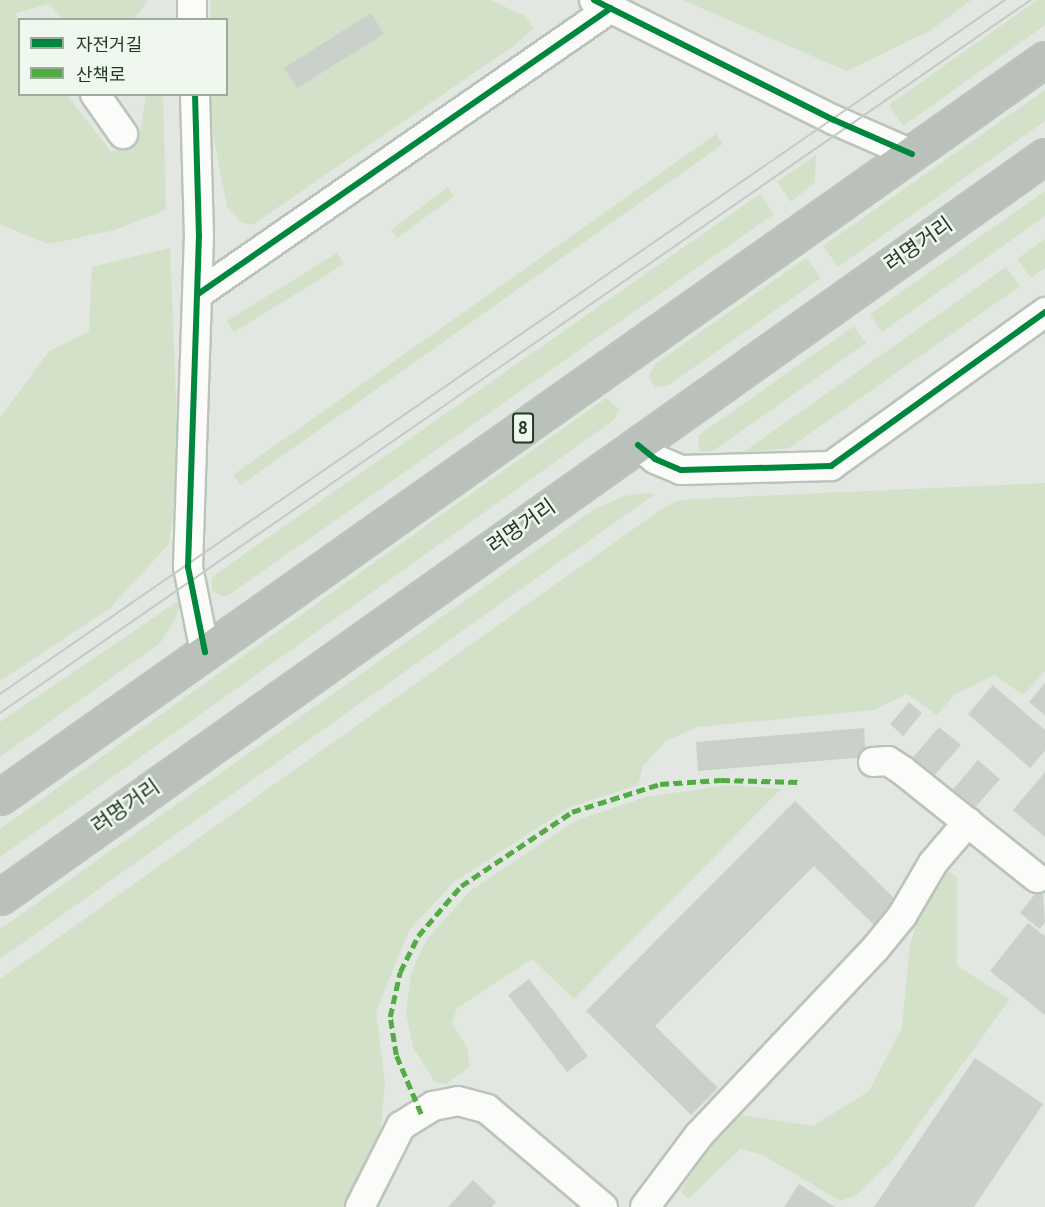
<!DOCTYPE html>
<meta charset="utf-8">
<style>
body{margin:0}
#map{position:relative;width:1045px;height:1207px;overflow:hidden;background:#e2e7e1;font-family:"Alegreya Sans","Noto Sans KR",sans-serif}
div>[style]{position:absolute}
[style*='--x']{left:calc(var(--x)*1px);top:calc(var(--y)*1px);width:calc(var(--w)*1px);rotate:calc(var(--a)*1deg)}
.green>*{inset:0;background:#d3e1c9}
.building>*{inset:0;background:#cad0ca}
.roads{filter:drop-shadow(2px 0 #bbc4bb) drop-shadow(-2px 0 #bbc4bb) drop-shadow(0 2px #bbc4bb) drop-shadow(0 -2px #bbc4bb)}
.minor>*{height:28px;margin:-14px;padding:0 14px;transform-origin:14px;border-radius:14px;background:#fbfbfa}
.highway>*{height:33px;margin:-16.5px;padding:0 16.5px;transform-origin:16.5px;border-radius:16.5px;background:#b9c1ba}
.tram>*{height:1.5px;margin:-0.75px;padding:0 0.75px;transform-origin:0.75px;border-radius:0.75px;background:#c6c9c6}
.quiet>*{height:4.5px;margin-top:-2.25px;transform-origin:0;background:repeating-linear-gradient(90deg,#52ac43 0 9px,transparent 0 13.5px)}
.cycleway>*{height:6px;margin:-3px;padding:0 3px;transform-origin:3px;border-radius:3px;background:#00873e}
span{translate:-50% -50%;white-space:nowrap;text-align:center;line-height:1.15;-webkit-text-stroke:5px #f0f7ee;paint-order:stroke}
.shield-label span{padding:2px 4px;background:#f0f7ee;border:2px solid;border-radius:4px;-webkit-text-stroke-width:0}
.shield-label{font-size:20px;color:#1f3a20;font-weight:700}
.street-label{font-size:21px;color:#1f3a20}
.legend{position:absolute;left:18px;top:18px;width:210px;height:78px;box-sizing:border-box;background:#f0f7ee;border:2px solid #9cab9c;margin:0;padding:8px 10px;list-style:none;font-size:18px;color:#1f3a20}
.legend li{display:flex;align-items:center;gap:12px;height:30px}
.legend b{width:30px;border:2px solid #9cab9c}
</style>
<div id="map">
<div class="green">
<i style="clip-path:polygon(0 0,148px 0,134px 19px,63px 19px,49px 4px,15px 13px,19px 20px,20px 94px,67px 95px,111px 152px,138px 144px,146px 95px,159px 95px,163px 98px,166px 210px,115px 230px,48px 244px,0 224px)"></i>
<i style="clip-path:polygon(211px 0,490px 0,523px 15px,534px 28px,515px 45px,252px 225px,241px 222px,227px 207px,208px 108px,208px 95px,226px 94px,226px 20px,210px 19px)"></i>
<i style="clip-path:polygon(682px 0,971px 0,931px 30px,847px 71px)"></i>
<i style="clip-path:polygon(1037px 0,1045px 0,1045px 25px,903px 126px,889px 105px)"></i>
<i style="clip-path:polygon(1045px 90px,1045px 121px,838px 267px,823px 246px)"></i>
<i style="clip-path:polygon(716px 134px,723px 144px,241px 485px,233px 475px)"></i>
<i style="clip-path:polygon(816px 155px,815px 182px,791px 202px,777px 182px)"></i>
<i style="clip-path:polygon(448px 187px,454px 196px,397px 238px,391px 230px)"></i>
<i style="clip-path:polygon(1045px 191px,1045px 216px,882px 332px,870px 314px)"></i>
<i style="clip-path:polygon(760px 194px,774px 214px,230px 594px,224px 597px,212px 591px,212px 579px,216px 574px)"></i>
<i style="clip-path:polygon(1045px 239px,1045px 268px,1031px 278px,1017px 259px)"></i>
<i style="clip-path:polygon(170px 248px,179px 472px,169px 544px,109px 609px,0 681px,0 418px,49px 351px,89px 332px,92px 267px)"></i>
<i style="clip-path:polygon(337px 253px,344px 264px,234px 332px,227px 321px)"></i>
<i style="clip-path:polygon(806px 258px,821px 278px,669px 385px,656px 387px,651px 382px,649px 376px,654px 365px)"></i>
<i style="clip-path:polygon(1006px 267px,1020px 286px,789px 448px,742px 453px)"></i>
<i style="clip-path:polygon(854px 326px,866px 343px,713px 451px,702px 452px,698px 448px,699px 435px)"></i>
<i style="clip-path:polygon(606px 398px,619px 409px,614px 420px,0 857px,0 829px)"></i>
<i style="clip-path:polygon(1045px 483px,1045px 671px,1023px 695px,995px 675px,955px 694px,937px 715px,907px 694px,874px 710px,697px 727px,666px 741px,643px 766px,638px 785px,570px 807px,454px 882px,410px 929px,376px 1011px,385px 1084px,379px 1146px,347px 1207px,0 1207px,0 979px,663px 508px,676px 501px,693px 499px)"></i>
<i style="clip-path:polygon(648px 493px,655px 494px,0 959px,0 929px,593px 510px,624px 496px)"></i>
<i style="clip-path:polygon(181px 599px,176px 618px,160px 643px,0 757px,0 722px)"></i>
<i style="clip-path:polygon(726px 785px,781px 789px,574px 999px,532px 959px,457px 1008px,452px 1023px,468px 1049px,469px 1067px,446px 1084px,435px 1082px,413px 1047px,406px 1014px,411px 973px,427px 939px,470px 891px,577px 820px,646px 797px)"></i>
<i style="clip-path:polygon(943px 868px,957px 877px,957px 966px,1010px 999px,892px 1161px,857px 1195px,840px 1201px,761px 1154px,740px 1149px,688px 1199px,681px 1191px,683px 1187px,723px 1128px,740px 1115px,813px 1126px,869px 1091px,902px 1028px,910px 946px,928px 884px)"></i>
</div>
<div class="building">
<i style="clip-path:polygon(371px 13px,384px 34px,297px 88px,284px 68px)"></i>
<i style="clip-path:polygon(1045px 683px,1045px 715px,1029px 702px)"></i>
<i style="clip-path:polygon(993px 685px,1045px 730px,1045px 751px,1030px 768px,968px 714px)"></i>
<i style="clip-path:polygon(909px 702px,922px 713px,903px 736px,890px 724px)"></i>
<i style="clip-path:polygon(939px 727px,961px 745px,931px 779px,910px 761px)"></i>
<i style="clip-path:polygon(864px 728px,866px 757px,698px 771px,696px 742px)"></i>
<i style="clip-path:polygon(978px 760px,1000px 779px,970px 813px,949px 794px)"></i>
<i style="clip-path:polygon(1045px 772px,1045px 837px,1013px 810px)"></i>
<i style="clip-path:polygon(795px 801px,900px 904px,877px 928px,814px 866px,655px 1026px,718px 1088px,691px 1115px,586px 1011px)"></i>
<i style="clip-path:polygon(1042px 885px,1045px 922px,1040px 929px,1020px 913px)"></i>
<i style="clip-path:polygon(1028px 923px,1045px 936px,1045px 1015px,990px 971px)"></i>
<i style="clip-path:polygon(529px 979px,588px 1056px,567px 1072px,508px 995px)"></i>
<i style="clip-path:polygon(975px 1058px,1043px 1104px,974px 1207px,874px 1207px)"></i>
<i style="clip-path:polygon(473px 1180px,496px 1202px,492px 1207px,448px 1207px)"></i>
<i style="clip-path:polygon(799px 1184px,835px 1207px,784px 1207px)"></i>
</div>
<div class="roads">
<div class="minor">
<i style="--x:192;--y:0;--w:20;--a:90"></i>
<i style="--x:594;--y:0;--w:268;--a:26.6"></i>
<i style="--x:834;--y:120;--w:85;--a:23.6"></i>
<i style="--x:95;--y:94;--w:49;--a:55"></i>
<i style="--x:195;--y:94;--w:141;--a:88.4"></i>
<i style="--x:199;--y:235;--w:332;--a:91.9"></i>
<i style="--x:188;--y:567;--w:87;--a:78.7"></i>
<i style="--x:198;--y:294;--w:502;--a:-34.7"></i>
<i style="--x:638;--y:445;--w:22;--a:39"></i>
<i style="--x:655;--y:459;--w:28;--a:23"></i>
<i style="--x:681;--y:470;--w:150;--a:-1.5"></i>
<i style="--x:831;--y:466;--w:264;--a:-35.7"></i>
<i style="--x:873;--y:762;--w:15;--a:-4"></i>
<i style="--x:888;--y:761;--w:17;--a:33"></i>
<i style="--x:902;--y:770;--w:173;--a:38.7"></i>
<i style="--x:360;--y:1207;--w:91;--a:-63.2"></i>
<i style="--x:401;--y:1126;--w:38;--a:-32"></i>
<i style="--x:433;--y:1106;--w:25;--a:-11"></i>
<i style="--x:458;--y:1101;--w:30;--a:15"></i>
<i style="--x:487;--y:1109;--w:152;--a:40.2"></i>
<i style="--x:645;--y:1207;--w:90;--a:-53.1"></i>
<i style="--x:699;--y:1135;--w:256;--a:-46.6"></i>
<i style="--x:875;--y:949;--w:43;--a:-50.7"></i>
<i style="--x:902;--y:916;--w:61;--a:-59.7"></i>
<i style="--x:933;--y:863;--w:54;--a:-49.5"></i>
</div>
<div class="highway">
<i style="--x:0;--y:797;--w:1279;--a:-35.23"></i>
<i style="--x:0;--y:897;--w:1281;--a:-35.34"></i>
</div>
</div>
<div class="tram">
<i style="--x:0;--y:694;--w:1221;--a:-34.63"></i>
<i style="--x:0;--y:713;--w:1254;--a:-34.67"></i>
</div>
<div class="quiet">
<i style="--x:421;--y:1114;--w:64;--a:-113"></i>
<i style="--x:396;--y:1055;--w:38;--a:-99"></i>
<i style="--x:390;--y:1017;--w:46;--a:-77.5"></i>
<i style="--x:400;--y:972;--w:40;--a:-63.4"></i>
<i style="--x:418;--y:936;--w:66;--a:-49.3"></i>
<i style="--x:461;--y:886;--w:133;--a:-33.7"></i>
<i style="--x:572;--y:812;--w:92;--a:-17.7"></i>
<i style="--x:660;--y:784;--w:61;--a:-3.8"></i>
<i style="--x:721;--y:780;--w:78;--a:1.5"></i>
</div>
<div class="cycleway">
<i style="--x:594;--y:0;--w:268;--a:26.6"></i>
<i style="--x:834;--y:120;--w:85;--a:23.6"></i>
<i style="--x:195;--y:94;--w:141;--a:88.4"></i>
<i style="--x:199;--y:235;--w:332;--a:91.9"></i>
<i style="--x:188;--y:567;--w:87;--a:78.7"></i>
<i style="--x:198;--y:294;--w:502;--a:-34.7"></i>
<i style="--x:638;--y:445;--w:22;--a:39"></i>
<i style="--x:655;--y:459;--w:28;--a:23"></i>
<i style="--x:681;--y:470;--w:150;--a:-1.5"></i>
<i style="--x:831;--y:466;--w:264;--a:-35.7"></i>
</div>
<div class="shield-label">
<span style="left:523px;top:428px">8</span>
</div>
<div class="street-label">
<span style="left:919px;top:245px;rotate:-35deg">려명거리</span>
<span style="left:522px;top:527px;rotate:-35deg">려명거리</span>
<span style="left:126px;top:807px;rotate:-35deg">려명거리</span>
</div>
<ul class="legend">
<li><b style="height:8px;background:#00873e"></b>자전거길</li>
<li><b style="height:8px;background:#52ac43"></b>산책로</li>
</ul>
</div>
